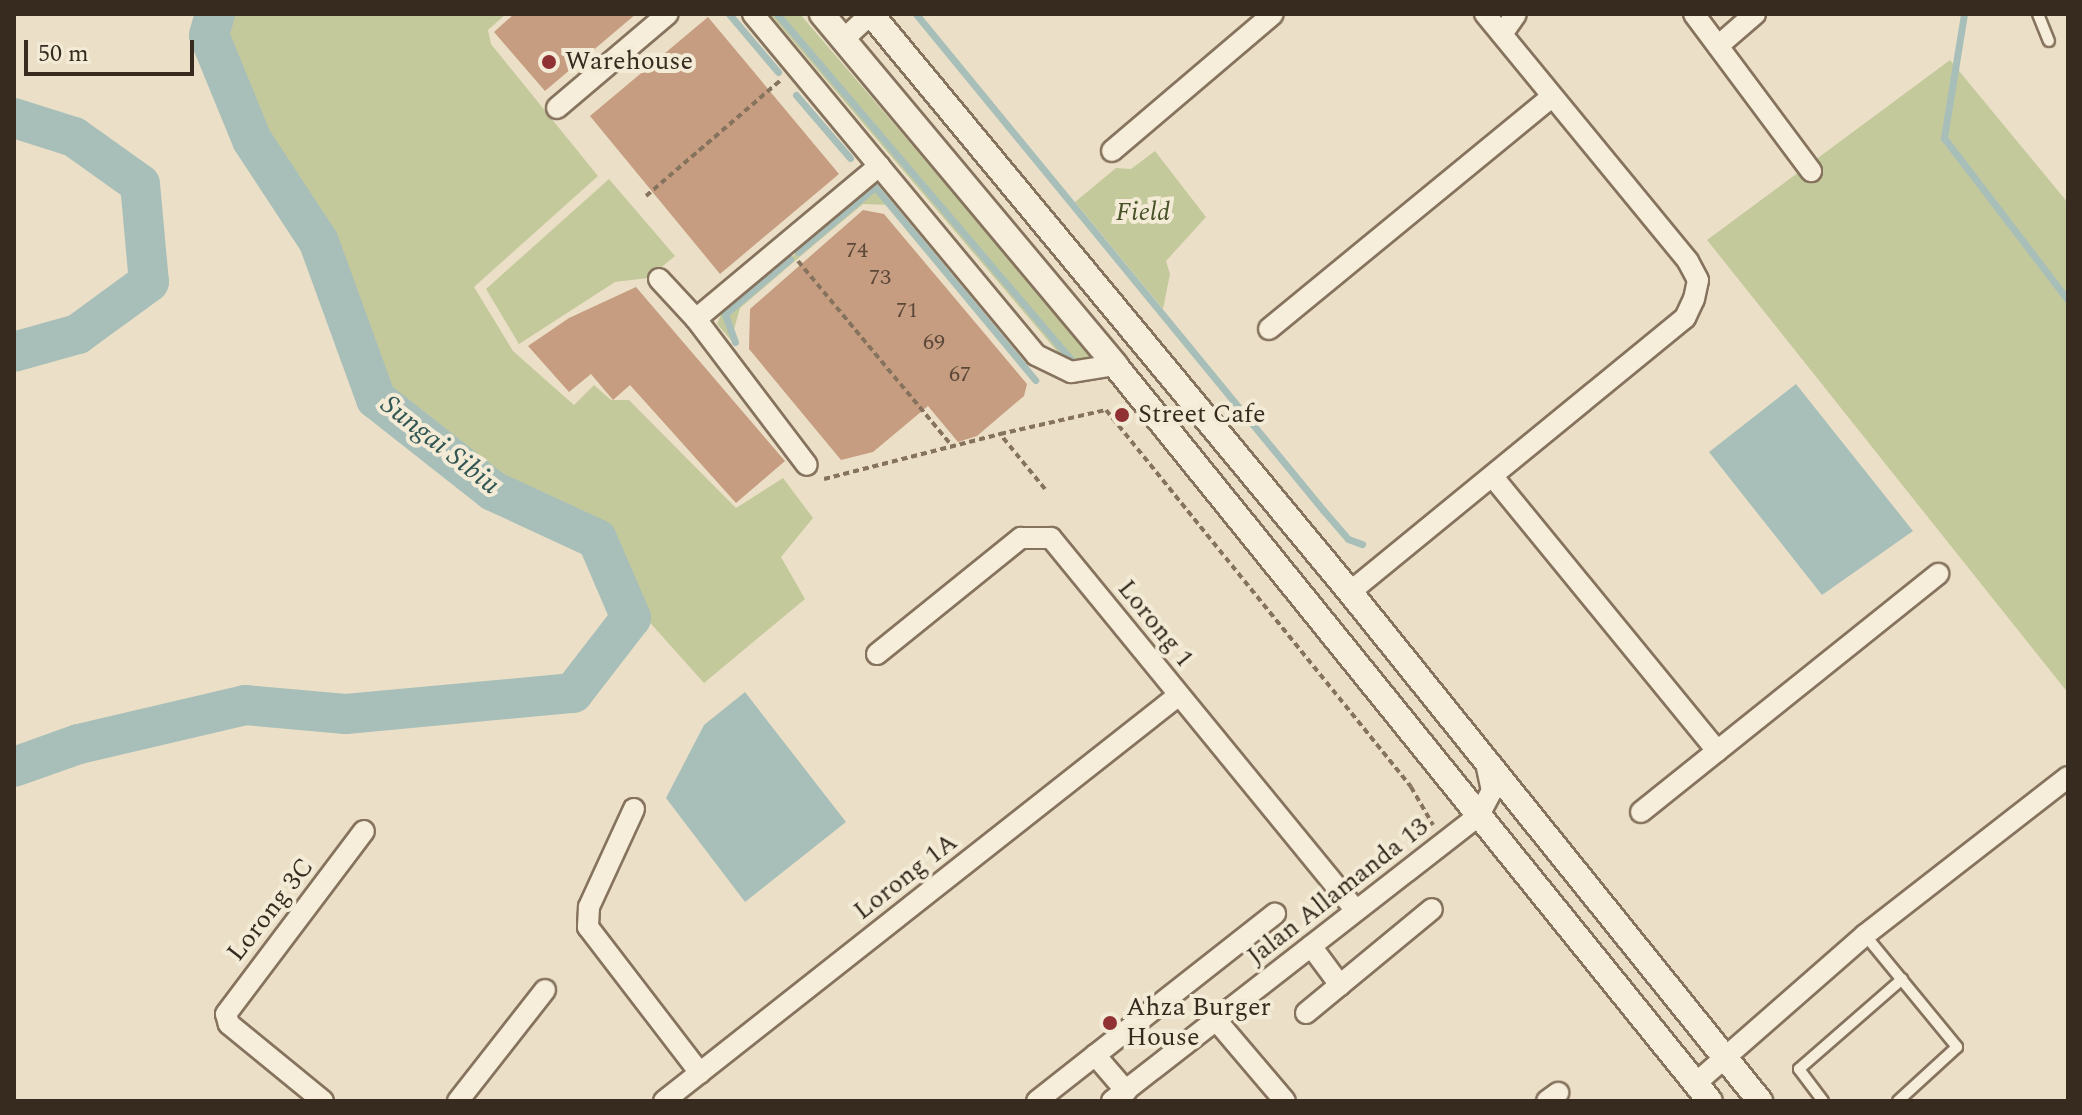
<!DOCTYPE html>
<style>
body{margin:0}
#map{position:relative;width:2082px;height:1115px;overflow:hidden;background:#ebe0c7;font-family:Spectral,serif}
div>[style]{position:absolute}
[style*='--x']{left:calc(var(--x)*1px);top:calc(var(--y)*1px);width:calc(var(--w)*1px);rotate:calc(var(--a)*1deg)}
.green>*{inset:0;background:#c4c99c}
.water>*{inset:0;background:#a8bfb9}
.stream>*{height:7px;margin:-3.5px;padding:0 3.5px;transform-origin:3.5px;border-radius:3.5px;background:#a8bfb9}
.river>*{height:40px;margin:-20px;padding:0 20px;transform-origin:20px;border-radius:20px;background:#a8bfb9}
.building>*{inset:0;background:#c69d80}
.path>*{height:4px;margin-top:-2px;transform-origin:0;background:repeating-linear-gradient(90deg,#86735e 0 6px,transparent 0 10px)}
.roads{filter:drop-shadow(2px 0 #86735e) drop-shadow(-2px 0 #86735e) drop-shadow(0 2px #86735e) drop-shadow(0 -2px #86735e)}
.service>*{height:10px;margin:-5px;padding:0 5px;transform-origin:5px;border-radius:5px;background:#f6eeda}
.minor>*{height:20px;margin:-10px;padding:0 10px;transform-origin:10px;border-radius:10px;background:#f6eeda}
.tertiary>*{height:24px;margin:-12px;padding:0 12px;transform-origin:12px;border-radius:12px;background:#f6eeda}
.dots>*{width:22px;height:22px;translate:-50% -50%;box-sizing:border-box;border:4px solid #f3ebd6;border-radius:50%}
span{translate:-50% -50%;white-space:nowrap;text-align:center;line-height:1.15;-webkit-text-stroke:8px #f3ebd6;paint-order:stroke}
.number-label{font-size:22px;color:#5b4838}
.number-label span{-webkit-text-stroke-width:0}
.poi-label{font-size:26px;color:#372b20}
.left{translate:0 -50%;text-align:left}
.park-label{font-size:26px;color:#485229;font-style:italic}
.street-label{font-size:26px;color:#372b20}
.water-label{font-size:28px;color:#315653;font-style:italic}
.frame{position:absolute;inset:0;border:16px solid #372b20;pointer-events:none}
.scale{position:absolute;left:24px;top:40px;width:170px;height:36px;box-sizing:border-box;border:4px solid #372b20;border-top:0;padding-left:10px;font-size:24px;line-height:28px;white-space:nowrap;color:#372b20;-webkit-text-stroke:6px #f3ebd6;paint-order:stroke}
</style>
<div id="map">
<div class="green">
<i style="clip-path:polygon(229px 14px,506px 14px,488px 30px,491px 44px,598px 176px,474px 287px,513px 351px,574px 405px,594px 385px,611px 400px,629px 400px,736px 508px,783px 478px,813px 518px,781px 557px,805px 599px,704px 683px,644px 616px,600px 531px,503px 485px,385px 398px,332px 246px,265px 141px,224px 34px)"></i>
<i style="clip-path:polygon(770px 14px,800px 14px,1097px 361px,1074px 371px)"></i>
<i style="clip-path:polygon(1950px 60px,2068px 203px,2068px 693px,1707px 240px)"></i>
<i style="clip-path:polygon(1155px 151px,1206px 217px,1166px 261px,1170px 274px,1163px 309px,1075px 202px,1116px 168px,1131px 169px)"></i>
<i style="clip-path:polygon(609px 179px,675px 256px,648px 278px,615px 282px,519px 344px,486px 289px)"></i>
<i style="clip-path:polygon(874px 190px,892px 205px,863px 204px,803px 254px,740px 308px,731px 340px,717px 324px,721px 314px)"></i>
</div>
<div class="water">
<i style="clip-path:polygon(1796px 384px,1913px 531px,1822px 595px,1709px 452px)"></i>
<i style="clip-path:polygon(745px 692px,846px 822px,745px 902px,666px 798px,704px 725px)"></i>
</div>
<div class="stream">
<i style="--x:729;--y:14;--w:76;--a:49.8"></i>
<i style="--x:777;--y:14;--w:462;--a:49.6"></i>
<i style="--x:916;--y:14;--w:642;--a:50.63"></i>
<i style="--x:1323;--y:510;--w:38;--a:49"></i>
<i style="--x:1348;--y:539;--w:15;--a:20"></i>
<i style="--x:1964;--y:14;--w:126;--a:99.2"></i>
<i style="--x:1944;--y:138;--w:204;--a:52.6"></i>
<i style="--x:796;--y:95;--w:83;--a:49.4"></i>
<i style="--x:798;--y:252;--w:101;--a:-40.2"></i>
<i style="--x:875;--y:187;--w:251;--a:50.3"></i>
<i style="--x:735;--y:342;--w:30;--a:-110"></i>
<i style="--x:725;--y:314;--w:85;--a:-40.2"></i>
</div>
<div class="river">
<i style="--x:14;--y:118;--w:63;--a:17.6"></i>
<i style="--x:74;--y:137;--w:81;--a:35.5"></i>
<i style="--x:140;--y:184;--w:98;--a:84.8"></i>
<i style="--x:149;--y:282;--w:88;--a:143.8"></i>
<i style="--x:78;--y:334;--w:66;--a:164.3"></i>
<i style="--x:14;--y:767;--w:69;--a:-19.5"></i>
<i style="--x:79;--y:744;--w:171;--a:-13.2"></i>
<i style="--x:245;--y:705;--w:101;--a:5.1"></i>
<i style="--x:346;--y:714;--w:228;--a:-5.3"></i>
<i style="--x:573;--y:693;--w:95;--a:-52.3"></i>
<i style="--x:631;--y:618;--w:86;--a:-113.3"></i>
<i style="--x:597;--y:539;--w:115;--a:-155.2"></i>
<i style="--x:493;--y:491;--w:149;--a:-141.8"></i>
<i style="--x:376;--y:399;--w:167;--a:-110"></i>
<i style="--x:319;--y:242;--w:122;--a:-123.3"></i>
<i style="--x:252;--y:140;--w:113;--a:-112.3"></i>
<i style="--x:209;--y:35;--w:22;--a:-74"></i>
</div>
<div class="building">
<i style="clip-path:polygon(514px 14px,636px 14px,545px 91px,494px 32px)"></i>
<i style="clip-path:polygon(708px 17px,839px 174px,720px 274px,590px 116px)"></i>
<i style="clip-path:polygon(863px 210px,884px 214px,1027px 384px,1024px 396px,977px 436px,958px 442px,928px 406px,873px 452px,841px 460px,749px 349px,750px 309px)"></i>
<i style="clip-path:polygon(636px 287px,785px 461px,736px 503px,630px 385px,613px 400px,591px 374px,569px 392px,528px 346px,569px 318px)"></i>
</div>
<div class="path">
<i style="--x:646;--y:196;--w:178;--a:-40.7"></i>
<i style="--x:798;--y:261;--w:241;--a:50.2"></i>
<i style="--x:824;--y:479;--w:182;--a:-14.3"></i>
<i style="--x:1045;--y:489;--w:71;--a:-129.3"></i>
<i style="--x:1000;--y:434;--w:109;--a:-12.8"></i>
<i style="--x:1106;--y:410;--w:485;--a:51"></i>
<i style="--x:1411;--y:787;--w:44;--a:59.9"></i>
</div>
<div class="roads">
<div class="service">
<i style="--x:2038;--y:14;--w:29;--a:68"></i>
<i style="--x:1865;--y:935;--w:145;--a:50.6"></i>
<i style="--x:1957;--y:1047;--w:80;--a:137.5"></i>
<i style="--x:1823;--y:1101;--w:40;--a:-127"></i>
<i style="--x:1799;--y:1069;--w:137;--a:-41.1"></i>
</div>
<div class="minor">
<i style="--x:753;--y:14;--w:443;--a:50.3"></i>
<i style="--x:1036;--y:355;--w:39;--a:26"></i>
<i style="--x:1071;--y:372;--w:45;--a:-9"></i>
<i style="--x:1694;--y:14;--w:196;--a:53.3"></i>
<i style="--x:1502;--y:34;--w:24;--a:-55"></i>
<i style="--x:844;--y:39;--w:37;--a:-43"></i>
<i style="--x:1718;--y:46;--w:49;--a:-40.9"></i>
<i style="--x:557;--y:108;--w:145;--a:-40.3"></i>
<i style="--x:1112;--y:151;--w:211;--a:-40.4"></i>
<i style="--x:659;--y:279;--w:54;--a:47.2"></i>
<i style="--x:696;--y:319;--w:183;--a:52.8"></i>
<i style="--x:696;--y:319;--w:239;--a:-39.9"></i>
<i style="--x:1269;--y:329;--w:365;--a:-39.4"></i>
<i style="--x:1493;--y:477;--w:354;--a:50.7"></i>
<i style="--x:1350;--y:592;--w:433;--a:-39.3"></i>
<i style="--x:1685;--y:318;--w:21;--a:-65"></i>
<i style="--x:1694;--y:299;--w:19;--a:-78"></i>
<i style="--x:1698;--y:280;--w:21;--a:-118"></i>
<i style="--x:1688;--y:261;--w:320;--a:-129.4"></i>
<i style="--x:877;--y:654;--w:185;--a:-38.9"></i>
<i style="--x:1021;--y:538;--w:30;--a:0"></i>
<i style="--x:1051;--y:538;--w:481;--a:50.7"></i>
<i style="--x:634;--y:809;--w:108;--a:114.7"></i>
<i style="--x:589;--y:907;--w:20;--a:93"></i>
<i style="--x:588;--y:927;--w:184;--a:52.5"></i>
<i style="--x:1641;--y:812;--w:381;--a:-38.7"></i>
<i style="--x:1311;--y:946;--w:49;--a:53.4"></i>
<i style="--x:1306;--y:1013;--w:163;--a:-39.5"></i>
<i style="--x:1216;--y:1020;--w:106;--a:49.6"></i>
<i style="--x:1095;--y:1055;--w:48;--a:49.3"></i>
<i style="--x:1696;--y:1083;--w:225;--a:-41.2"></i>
<i style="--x:1865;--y:935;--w:257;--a:-37.9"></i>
<i style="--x:323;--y:1101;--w:122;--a:-140.7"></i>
<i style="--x:229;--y:1024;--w:10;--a:-107"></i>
<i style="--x:226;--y:1014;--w:229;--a:-53"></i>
<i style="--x:458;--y:1101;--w:141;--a:-51.9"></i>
<i style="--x:664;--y:1101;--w:656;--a:-38.25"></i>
<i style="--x:1037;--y:1101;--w:303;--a:-38.2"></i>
<i style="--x:1112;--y:1101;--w:465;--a:-37.9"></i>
<i style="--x:1479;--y:815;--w:27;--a:-62"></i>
<i style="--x:1492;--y:791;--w:25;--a:-102"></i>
<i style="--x:1547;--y:1101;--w:14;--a:-36"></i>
</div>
<div class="tertiary">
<i style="--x:822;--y:14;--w:457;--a:50.1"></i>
<i style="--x:1115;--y:365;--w:946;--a:51.05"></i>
<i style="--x:871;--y:14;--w:751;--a:50.35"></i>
<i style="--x:1350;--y:592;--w:654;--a:51.15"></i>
</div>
</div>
<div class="dots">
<i style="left:549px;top:62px;background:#903233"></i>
<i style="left:1122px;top:415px;background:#903233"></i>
<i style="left:1110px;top:1023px;background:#903233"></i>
</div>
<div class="number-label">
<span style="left:857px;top:251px">74</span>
<span style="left:880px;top:278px">73</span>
<span style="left:907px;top:311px">71</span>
<span style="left:934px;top:343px">69</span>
<span style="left:960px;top:375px">67</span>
</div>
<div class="poi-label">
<span class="left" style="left:565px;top:62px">Warehouse</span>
<span class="left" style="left:1138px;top:415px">Street Cafe</span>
<span class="left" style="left:1126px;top:1023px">Ahza Burger<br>House</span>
</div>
<div class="park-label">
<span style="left:1143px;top:213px">Field</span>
</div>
<div class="street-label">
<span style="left:1155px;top:624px;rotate:51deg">Lorong 1</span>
<span style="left:906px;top:877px;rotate:-38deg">Lorong 1A</span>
<span style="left:1338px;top:892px;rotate:-38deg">Jalan Allamanda 13</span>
<span style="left:271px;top:910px;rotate:-52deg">Lorong 3C</span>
</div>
<div class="water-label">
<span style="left:440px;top:445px;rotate:38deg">Sungai Sibiu</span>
</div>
<div class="frame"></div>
<div class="scale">50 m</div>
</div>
